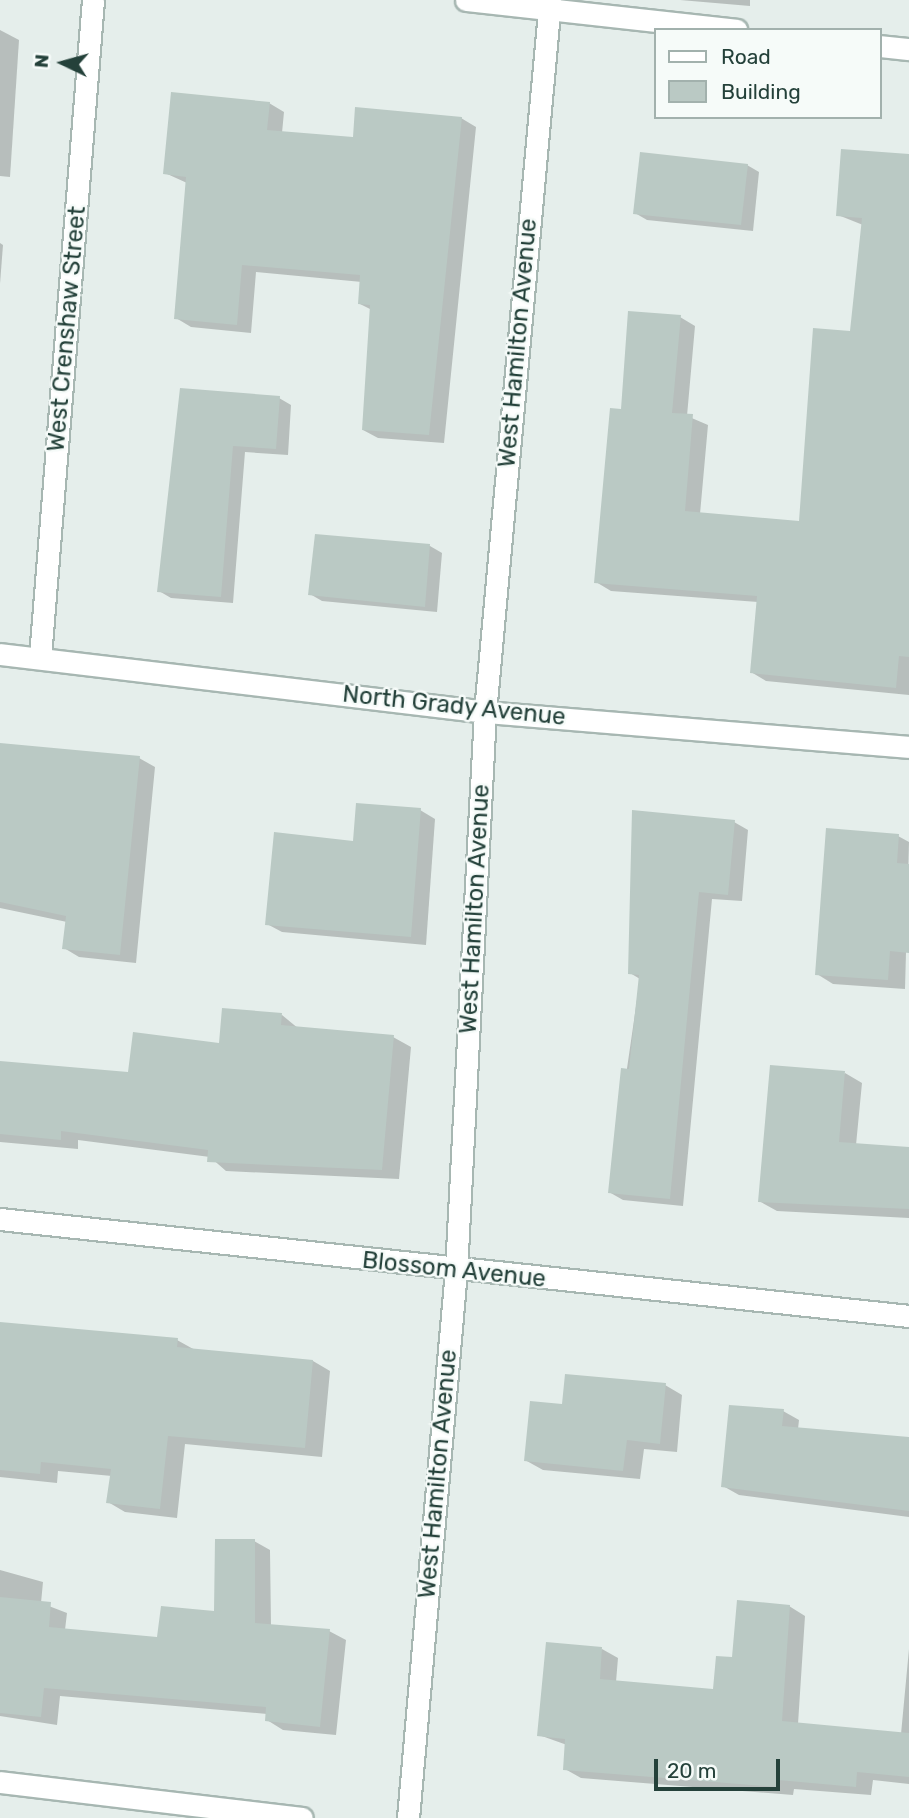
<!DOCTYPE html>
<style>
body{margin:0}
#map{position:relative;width:909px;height:1818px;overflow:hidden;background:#e5eeeb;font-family:Rubik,sans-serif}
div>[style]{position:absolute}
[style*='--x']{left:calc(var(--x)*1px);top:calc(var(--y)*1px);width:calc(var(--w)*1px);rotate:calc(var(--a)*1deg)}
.shadow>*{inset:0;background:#0003}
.building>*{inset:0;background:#bac9c4}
.roads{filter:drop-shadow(2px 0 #a7b7b2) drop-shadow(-2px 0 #a7b7b2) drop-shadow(0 2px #a7b7b2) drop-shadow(0 -2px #a7b7b2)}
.minor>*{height:21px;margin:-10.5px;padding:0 10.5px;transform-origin:10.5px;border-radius:10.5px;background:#fff}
span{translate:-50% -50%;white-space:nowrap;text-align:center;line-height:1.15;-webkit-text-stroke:5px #f6fbf9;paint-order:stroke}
.street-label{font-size:24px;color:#24413a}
.legend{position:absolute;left:654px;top:28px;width:228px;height:91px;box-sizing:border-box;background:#f6fbf9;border:2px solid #a2b1ad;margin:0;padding:9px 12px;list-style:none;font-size:21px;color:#24413a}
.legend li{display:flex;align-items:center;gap:14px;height:35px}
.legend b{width:35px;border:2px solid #a2b1ad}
.north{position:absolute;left:28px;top:28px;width:70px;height:70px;-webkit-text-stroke:5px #f6fbf9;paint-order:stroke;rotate:275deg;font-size:19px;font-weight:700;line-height:28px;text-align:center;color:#24413a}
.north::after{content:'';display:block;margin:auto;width:24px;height:32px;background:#24413a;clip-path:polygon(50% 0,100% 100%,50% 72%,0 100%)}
.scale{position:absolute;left:654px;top:1759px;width:126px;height:32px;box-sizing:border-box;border:4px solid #24413a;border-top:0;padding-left:9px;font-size:21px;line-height:24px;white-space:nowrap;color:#24413a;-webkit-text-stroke:5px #f6fbf9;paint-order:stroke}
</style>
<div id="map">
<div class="shadow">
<i style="clip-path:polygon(680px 0,750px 0,750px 6px)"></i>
<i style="clip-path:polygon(0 30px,19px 40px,10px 177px,0 176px)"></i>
<i style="clip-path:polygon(269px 103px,284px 112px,282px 133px,354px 139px,461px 118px,476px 127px,444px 443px,378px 438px,363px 430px,372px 310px,360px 304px,362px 282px,256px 272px,251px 333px,191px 327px,176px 318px,187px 183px,165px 173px)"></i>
<i style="clip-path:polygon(909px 156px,909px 695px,766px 681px,751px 672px,758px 602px,611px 591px,596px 582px,622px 411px,680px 317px,695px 326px,687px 416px,708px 425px,700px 514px,800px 523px,851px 333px,863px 225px,838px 215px)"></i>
<i style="clip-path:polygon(747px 165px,759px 172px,753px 231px,647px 220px,635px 213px)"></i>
<i style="clip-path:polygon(0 243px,3px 245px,0 284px)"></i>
<i style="clip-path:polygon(181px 390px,279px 398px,291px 405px,288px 455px,245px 452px,233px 603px,171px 598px,159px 591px)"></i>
<i style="clip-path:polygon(317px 536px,430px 546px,442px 553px,437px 612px,322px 601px,310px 594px)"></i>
<i style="clip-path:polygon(0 745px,139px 758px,155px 767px,136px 963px,79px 957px,64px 948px,67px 922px,0 908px)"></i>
<i style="clip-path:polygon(420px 810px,435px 819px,426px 945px,282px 932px,267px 924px,355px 843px)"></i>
<i style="clip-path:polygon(734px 822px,748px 830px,742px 901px,712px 899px,683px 1206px,623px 1200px,609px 1192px,640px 979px,630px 973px)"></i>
<i style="clip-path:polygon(898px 836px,909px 842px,905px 989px,833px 984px,817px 974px)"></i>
<i style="clip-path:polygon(282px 1015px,299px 1029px,393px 1037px,411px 1047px,399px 1179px,226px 1171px,210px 1157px,78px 1140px,78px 1149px,0 1142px,0 1063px,129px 1074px,220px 1045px)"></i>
<i style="clip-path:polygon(845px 1073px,862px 1083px,856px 1145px,909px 1149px,909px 1218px,777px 1211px,759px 1201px)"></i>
<i style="clip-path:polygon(0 1325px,177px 1340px,195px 1350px,313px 1361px,330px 1371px,322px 1457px,185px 1444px,177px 1518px,125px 1512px,108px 1502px,112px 1476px,58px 1471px,57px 1483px,0 1477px)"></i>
<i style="clip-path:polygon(665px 1385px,682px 1395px,677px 1452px,644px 1449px,640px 1479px,543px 1470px,525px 1460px,564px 1406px)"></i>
<i style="clip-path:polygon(783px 1411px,799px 1420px,798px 1429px,909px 1438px,909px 1517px,739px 1495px,723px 1486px)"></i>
<i style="clip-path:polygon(254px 1541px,270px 1550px,271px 1626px,329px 1631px,346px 1640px,336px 1735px,283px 1730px,267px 1720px,267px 1714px,60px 1696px,57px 1725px,0 1716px,0 1570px,43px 1582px,41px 1603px,67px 1613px,65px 1630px,159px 1639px,216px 1613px)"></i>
<i style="clip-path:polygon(789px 1606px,805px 1616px,798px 1724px,901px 1734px,909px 1649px,909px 1784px,873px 1780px,871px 1795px,794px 1789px,793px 1795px,581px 1778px,565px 1769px,567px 1745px,539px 1735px,602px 1649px,618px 1658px,616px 1682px,715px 1690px,733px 1659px)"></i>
</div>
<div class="building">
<i style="clip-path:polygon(171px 92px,270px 102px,267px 130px,353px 137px,355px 107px,462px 117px,429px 435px,362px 430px,370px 305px,358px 304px,360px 275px,242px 265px,237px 325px,174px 319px,186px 177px,163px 174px)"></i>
<i style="clip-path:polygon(841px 149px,909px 154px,909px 657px,899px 656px,896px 688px,750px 673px,757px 596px,594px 583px,610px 408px,621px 409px,628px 311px,681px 315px,672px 413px,693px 414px,685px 511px,799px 521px,813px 328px,850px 331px,862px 218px,836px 216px)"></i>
<i style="clip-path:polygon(640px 152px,748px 164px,741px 225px,633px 214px)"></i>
<i style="clip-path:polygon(180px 388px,280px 396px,276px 449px,233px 446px,221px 597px,157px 592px)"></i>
<i style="clip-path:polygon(315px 534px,430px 544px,425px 607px,308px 595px)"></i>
<i style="clip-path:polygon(0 743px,140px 756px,120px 955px,62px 949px,66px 916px,0 902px)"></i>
<i style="clip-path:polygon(356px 803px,421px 808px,411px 937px,265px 925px,274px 832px,353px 841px)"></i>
<i style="clip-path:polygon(632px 810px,735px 820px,728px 895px,699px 892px,670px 1199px,608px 1193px,621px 1068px,629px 1069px,639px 975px,628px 974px)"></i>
<i style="clip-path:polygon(826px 828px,899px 834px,897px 863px,909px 864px,909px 953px,890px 951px,888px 980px,815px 975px)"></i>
<i style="clip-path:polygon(222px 1008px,282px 1013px,281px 1025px,394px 1035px,382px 1170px,207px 1162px,208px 1150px,61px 1131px,61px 1140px,0 1134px,0 1061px,128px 1072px,133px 1032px,219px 1043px)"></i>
<i style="clip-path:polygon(770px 1065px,845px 1071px,839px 1142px,909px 1147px,909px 1209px,758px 1202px)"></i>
<i style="clip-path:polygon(0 1322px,178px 1338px,177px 1347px,313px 1360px,305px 1448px,168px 1436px,160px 1509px,106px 1503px,111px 1469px,41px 1462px,40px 1474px,0 1470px)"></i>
<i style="clip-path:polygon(565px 1374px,666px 1383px,660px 1444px,627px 1440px,623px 1471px,524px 1461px,530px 1401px,562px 1404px)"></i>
<i style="clip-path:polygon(729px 1405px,784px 1409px,782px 1426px,909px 1437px,909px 1511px,721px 1487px)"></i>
<i style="clip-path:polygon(215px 1539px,255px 1539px,255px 1623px,330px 1629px,320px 1727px,265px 1721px,266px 1707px,44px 1688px,41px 1717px,0 1713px,0 1597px,51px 1602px,49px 1627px,157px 1637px,161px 1606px,214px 1611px)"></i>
<i style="clip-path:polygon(737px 1600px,790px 1605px,782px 1721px,909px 1733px,909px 1777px,857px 1772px,856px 1787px,778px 1780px,778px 1787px,563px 1770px,565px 1739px,537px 1736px,546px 1642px,602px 1647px,600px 1679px,713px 1689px,716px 1656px,732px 1657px)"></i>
</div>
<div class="roads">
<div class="minor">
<i style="--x:466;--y:0;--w:272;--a:6.3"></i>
<i style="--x:879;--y:46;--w:30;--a:6"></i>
<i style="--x:0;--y:654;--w:488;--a:6.8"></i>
<i style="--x:485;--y:712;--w:425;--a:4.7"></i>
<i style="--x:40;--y:657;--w:659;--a:-85.39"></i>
<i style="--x:0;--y:1219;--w:914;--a:6.09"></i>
<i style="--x:0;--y:1782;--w:304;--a:6.8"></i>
<i style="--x:408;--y:1818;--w:549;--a:-84.99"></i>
<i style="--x:456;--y:1271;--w:560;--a:-87.03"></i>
<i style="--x:485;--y:712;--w:715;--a:-84.78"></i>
</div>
</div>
<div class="street-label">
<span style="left:67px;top:329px;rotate:-85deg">West Crenshaw Street</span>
<span style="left:518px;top:343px;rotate:-85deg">West Hamilton Avenue</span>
<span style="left:454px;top:706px;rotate:6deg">North Grady Avenue</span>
<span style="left:475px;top:909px;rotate:-87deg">West Hamilton Avenue</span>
<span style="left:454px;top:1270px;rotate:6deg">Blossom Avenue</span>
<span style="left:438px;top:1474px;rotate:-85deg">West Hamilton Avenue</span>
</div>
<ul class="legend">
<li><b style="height:9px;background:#fff"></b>Road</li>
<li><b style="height:19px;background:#bac9c4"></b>Building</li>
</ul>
<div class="north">N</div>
<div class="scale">20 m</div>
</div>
